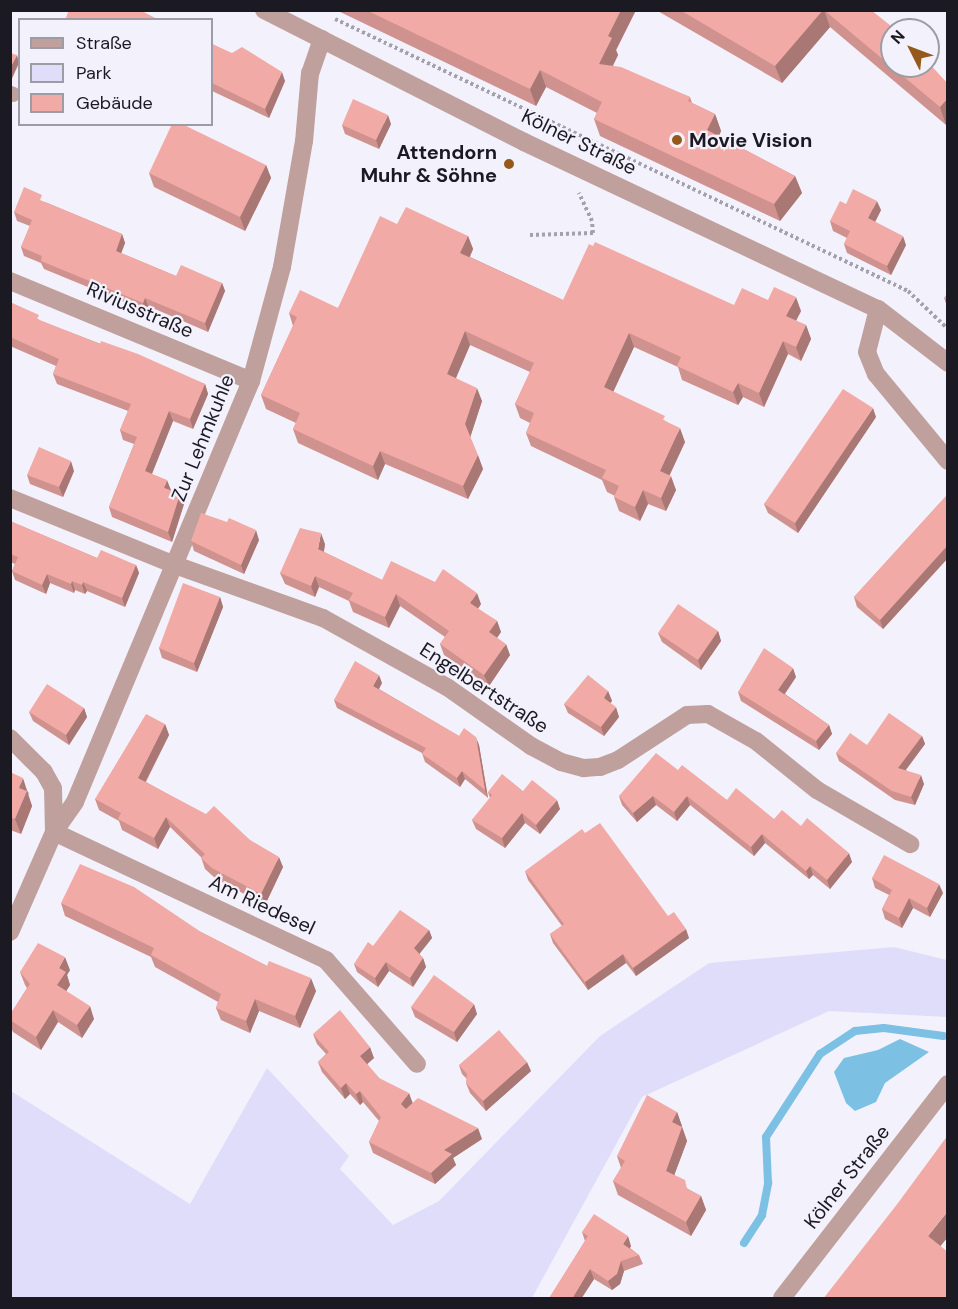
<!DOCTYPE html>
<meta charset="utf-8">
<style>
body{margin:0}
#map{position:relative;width:958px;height:1309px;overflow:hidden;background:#f3f2fc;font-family:"DM Sans",sans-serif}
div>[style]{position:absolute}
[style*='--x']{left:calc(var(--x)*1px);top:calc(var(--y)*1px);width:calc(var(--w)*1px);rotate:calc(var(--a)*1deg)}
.green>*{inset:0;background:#e0ddfb}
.water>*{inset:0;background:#7cc0e4}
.stream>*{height:8px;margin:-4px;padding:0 4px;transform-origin:4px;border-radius:4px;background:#7cc0e4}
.path>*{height:4px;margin-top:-2px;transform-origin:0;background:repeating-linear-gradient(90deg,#a3a2ac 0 3px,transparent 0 6px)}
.service>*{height:15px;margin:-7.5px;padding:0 7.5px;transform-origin:7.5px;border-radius:7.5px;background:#c0a09d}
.minor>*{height:18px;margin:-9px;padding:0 9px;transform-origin:9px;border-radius:9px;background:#c0a09d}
.tertiary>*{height:18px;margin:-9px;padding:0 9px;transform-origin:9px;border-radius:9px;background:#c0a09d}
.wall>*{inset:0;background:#d0928f}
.shaded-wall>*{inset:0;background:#a97774}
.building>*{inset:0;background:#f2aaa6}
.dots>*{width:16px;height:16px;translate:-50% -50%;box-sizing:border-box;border:3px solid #f3f2fc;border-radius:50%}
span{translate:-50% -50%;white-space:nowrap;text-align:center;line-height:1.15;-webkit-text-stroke:4.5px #f3f2fc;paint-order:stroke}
.poi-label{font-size:20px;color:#1b1a23;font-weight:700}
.left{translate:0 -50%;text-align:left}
.right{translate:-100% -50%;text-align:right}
.street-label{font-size:20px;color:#1b1a23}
.frame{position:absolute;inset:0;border:12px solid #1b1a23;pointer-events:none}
.legend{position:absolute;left:18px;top:18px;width:195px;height:108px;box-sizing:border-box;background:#f3f2fc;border:2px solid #9d9ca5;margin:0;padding:8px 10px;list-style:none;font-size:18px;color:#1b1a23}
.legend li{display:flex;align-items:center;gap:12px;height:30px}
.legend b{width:30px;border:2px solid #9d9ca5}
.north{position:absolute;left:880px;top:18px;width:60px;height:60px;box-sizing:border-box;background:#f3f2fc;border:2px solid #9d9ca5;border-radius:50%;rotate:312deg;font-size:16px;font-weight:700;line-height:24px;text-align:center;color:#1b1a23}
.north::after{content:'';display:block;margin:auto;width:21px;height:27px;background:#95591b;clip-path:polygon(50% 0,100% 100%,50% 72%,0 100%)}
</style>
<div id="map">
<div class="green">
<i style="clip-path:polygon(894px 947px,947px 960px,947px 1017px,829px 1011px,642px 1097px,532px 1298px,11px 1298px,11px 1091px,190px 1204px,267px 1068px,349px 1156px,340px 1169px,393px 1225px,439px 1201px,600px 1036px,709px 963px)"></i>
</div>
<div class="water">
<i style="clip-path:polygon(900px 1039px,929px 1052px,885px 1083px,876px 1102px,855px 1111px,846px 1103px,834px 1072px,844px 1058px,878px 1050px)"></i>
</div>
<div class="stream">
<i style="--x:744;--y:1243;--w:33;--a:-57"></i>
<i style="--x:762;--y:1215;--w:33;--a:-79"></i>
<i style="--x:768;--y:1183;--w:46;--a:-92.5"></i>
<i style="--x:766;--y:1137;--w:99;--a:-57"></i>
<i style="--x:820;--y:1054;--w:42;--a:-33.3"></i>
<i style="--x:855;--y:1031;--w:29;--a:-6"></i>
<i style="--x:884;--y:1028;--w:60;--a:7.7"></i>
</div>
<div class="path">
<i style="--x:335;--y:19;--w:634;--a:25.39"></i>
<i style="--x:908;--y:291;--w:55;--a:43.5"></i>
<i style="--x:530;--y:235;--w:63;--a:-1.8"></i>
<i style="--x:593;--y:233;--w:12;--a:-95"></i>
<i style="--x:592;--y:221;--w:31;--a:-115"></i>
</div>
<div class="service">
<i style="--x:10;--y:93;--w:3;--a:18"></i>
</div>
<div class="minor">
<i style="--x:322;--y:39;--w:36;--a:109"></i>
<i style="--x:310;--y:73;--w:68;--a:95"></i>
<i style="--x:304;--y:141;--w:128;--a:99.9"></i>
<i style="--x:282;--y:267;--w:118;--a:105.2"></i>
<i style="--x:251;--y:381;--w:456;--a:112.7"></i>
<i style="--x:75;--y:802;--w:37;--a:125"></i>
<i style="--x:54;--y:832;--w:301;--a:25.2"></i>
<i style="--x:326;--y:960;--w:138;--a:48.8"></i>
<i style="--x:10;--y:281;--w:261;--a:22.5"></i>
<i style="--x:878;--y:309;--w:44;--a:104.3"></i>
<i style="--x:867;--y:352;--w:24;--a:68"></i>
<i style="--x:876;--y:374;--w:113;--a:50.4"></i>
<i style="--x:10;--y:498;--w:178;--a:22.1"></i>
<i style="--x:175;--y:565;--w:157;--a:19.7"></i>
<i style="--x:323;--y:618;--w:142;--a:29.1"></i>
<i style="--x:447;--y:687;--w:103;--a:35.1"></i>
<i style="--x:531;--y:746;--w:34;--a:28"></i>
<i style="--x:561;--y:762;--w:24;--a:15"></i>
<i style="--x:584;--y:768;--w:16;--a:-4"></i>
<i style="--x:600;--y:767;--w:19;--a:-21"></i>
<i style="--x:618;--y:760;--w:82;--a:-33.1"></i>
<i style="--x:687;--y:715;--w:21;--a:-3"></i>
<i style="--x:708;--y:714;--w:55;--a:29.4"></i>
<i style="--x:756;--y:741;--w:78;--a:38.8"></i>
<i style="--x:817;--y:790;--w:108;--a:30.1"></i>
<i style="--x:10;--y:738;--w:48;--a:45"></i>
<i style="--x:44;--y:772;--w:18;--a:61"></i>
<i style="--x:53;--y:788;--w:44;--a:88.7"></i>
<i style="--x:54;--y:832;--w:109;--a:113.7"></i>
</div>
<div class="tertiary">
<i style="--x:264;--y:10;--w:292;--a:26.9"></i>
<i style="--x:524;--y:142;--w:391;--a:25.3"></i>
<i style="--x:878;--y:309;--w:88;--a:37.6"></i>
<i style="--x:782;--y:1298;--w:271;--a:-52.2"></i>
</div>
<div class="wall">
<i style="clip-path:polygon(336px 10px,636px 10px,616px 50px,618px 55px,613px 66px,690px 97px,692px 103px,715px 114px,721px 131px,719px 136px,795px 176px,802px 193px,780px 221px,600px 136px,594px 119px,597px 113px,546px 87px,536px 106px)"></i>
<i style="clip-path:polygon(656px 10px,871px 10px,948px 84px,948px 123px,946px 125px,830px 27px,782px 83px)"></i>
<i style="clip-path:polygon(212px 44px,285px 81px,269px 118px,212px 91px)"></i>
<i style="clip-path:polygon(391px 124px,379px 149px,345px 134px,342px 125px)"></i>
<i style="clip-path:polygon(266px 165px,271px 178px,245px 231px,154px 187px,149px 173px)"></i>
<i style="clip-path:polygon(45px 202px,122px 234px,125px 243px,121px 253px,176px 276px,222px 283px,225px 291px,208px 332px,148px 306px,146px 311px,44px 269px,41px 263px,24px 256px,21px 247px,30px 226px,17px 221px,14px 212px)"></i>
<i style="clip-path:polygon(846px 204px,881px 210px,875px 222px,906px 245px,891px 275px,847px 253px,844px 244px,847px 238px,833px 231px,830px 221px)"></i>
<i style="clip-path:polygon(397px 224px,468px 236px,473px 249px,470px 257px,563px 300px,734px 305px,768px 300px,801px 311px,796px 321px,806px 325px,811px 339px,801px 361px,788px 354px,764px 407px,743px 397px,738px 405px,682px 380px,678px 367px,634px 347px,613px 392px,667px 422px,685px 442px,669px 476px,676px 490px,666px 511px,648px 504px,640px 521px,619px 511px,614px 497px,615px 496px,607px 492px,602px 480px,531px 446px,526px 433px,530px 423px,520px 418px,515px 404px,530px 372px,470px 345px,456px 378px,482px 401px,470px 437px,483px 469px,468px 499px,385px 464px,378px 480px,298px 443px,293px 429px,296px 423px,266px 409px,261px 395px,293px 326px,289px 313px,338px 308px)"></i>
<i style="clip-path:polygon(948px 293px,948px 309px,944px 298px)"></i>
<i style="clip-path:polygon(10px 302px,41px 321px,205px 384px,208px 394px,193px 429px,173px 421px,152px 474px,171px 490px,180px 494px,184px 504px,172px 542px,112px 517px,109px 507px,134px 444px,123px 440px,120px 430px,128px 411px,57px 384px,53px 374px,56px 366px,10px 346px)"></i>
<i style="clip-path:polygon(876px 417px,798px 533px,768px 513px,764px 504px)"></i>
<i style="clip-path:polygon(74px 471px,63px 497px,30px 484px,27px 475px)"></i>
<i style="clip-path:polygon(948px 494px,948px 558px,883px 629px,857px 607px,854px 597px)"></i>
<i style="clip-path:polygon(10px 521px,97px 558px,136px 565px,139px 573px,125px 607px,87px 591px,85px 594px,75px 590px,74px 593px,50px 583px,46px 594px,15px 580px,12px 571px,15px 564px,10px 562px)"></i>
<i style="clip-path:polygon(259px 540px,244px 574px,194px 551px,191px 541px)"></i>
<i style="clip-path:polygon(325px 544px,324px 552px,382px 580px,435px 582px,481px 604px,478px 609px,497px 621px,501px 632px,497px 638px,510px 655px,489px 686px,444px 655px,440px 644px,445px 637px,400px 606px,389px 628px,353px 612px,349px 601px,319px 587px,315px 597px,285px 584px,280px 573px)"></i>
<i style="clip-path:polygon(220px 597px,223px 607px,197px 672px,162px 658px,159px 648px)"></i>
<i style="clip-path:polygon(718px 631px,721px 641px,701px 670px,662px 642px,658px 633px)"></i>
<i style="clip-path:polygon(796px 677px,785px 694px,829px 725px,832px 734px,819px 750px,741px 701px,738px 692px)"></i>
<i style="clip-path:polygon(382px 683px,379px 689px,459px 736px,479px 745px,488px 798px,465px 779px,460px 787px,425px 762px,422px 753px,337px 708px,334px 700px)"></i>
<i style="clip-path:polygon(608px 691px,612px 701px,610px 703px,619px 717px,604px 736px,568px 713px,564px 704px)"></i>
<i style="clip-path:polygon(84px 708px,87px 717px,69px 745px,33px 721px,29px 712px)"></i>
<i style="clip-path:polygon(165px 724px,169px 735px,146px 782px,250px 840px,283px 867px,265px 905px,216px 879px,205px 869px,201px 857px,170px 827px,158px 849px,122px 830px,119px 821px,99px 810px,95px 799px)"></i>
<i style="clip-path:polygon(922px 736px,925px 744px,906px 770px,924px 784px,915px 805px,895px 800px,839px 761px,836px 753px,867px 745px)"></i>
<i style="clip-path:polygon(678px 770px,727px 800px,774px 819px,801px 826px,852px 862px,830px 889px,813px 875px,809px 879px,765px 843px,754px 856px,690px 805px,677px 821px,656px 805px,637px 822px,622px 805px,619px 796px)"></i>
<i style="clip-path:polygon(10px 772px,29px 793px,28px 795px,32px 806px,21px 834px,10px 830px)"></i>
<i style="clip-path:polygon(523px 791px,560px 809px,540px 834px,525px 823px,505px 848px,476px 829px,472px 820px,490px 798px,488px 792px)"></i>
<i style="clip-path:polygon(525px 871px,668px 916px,689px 938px,636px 976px,626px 963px,588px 990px,553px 943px,550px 934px,562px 926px,528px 880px)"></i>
<i style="clip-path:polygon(872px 878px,943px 893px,930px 917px,913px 908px,902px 928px,885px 919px,882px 909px,889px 895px,875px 888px)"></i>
<i style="clip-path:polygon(61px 903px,201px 932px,316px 991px,300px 1028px,259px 1011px,250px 1033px,221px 1020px,216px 1008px,218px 1002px,155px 967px,151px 957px,65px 916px)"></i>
<i style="clip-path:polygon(429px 930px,432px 938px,419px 954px,423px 958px,426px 967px,413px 987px,389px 971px,378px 987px,357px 972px,354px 964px,373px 946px)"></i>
<i style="clip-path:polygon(70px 970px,67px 975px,70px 985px,66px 991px,94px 1019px,82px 1038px,58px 1022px,41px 1050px,13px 1032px,10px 1025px,10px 1015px,27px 988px,25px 985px,20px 972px)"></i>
<i style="clip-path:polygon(411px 1007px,477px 1014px,457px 1042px,415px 1017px)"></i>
<i style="clip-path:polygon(313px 1034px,374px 1058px,367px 1064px,379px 1078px,413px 1103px,482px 1139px,453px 1158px,456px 1165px,435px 1184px,373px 1153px,369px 1142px,379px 1121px,363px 1102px,360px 1105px,350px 1094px,345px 1099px,322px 1072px,318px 1062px,326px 1054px,317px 1044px)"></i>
<i style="clip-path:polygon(459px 1065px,531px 1071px,486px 1111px,470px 1093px,466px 1083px,467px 1079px,462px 1074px)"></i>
<i style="clip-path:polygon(677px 1112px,687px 1141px,674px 1175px,688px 1189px,701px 1196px,706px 1210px,691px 1236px,618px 1195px,613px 1181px,621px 1168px,617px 1156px)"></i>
<i style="clip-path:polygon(582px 1232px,631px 1246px,630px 1248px,639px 1255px,643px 1264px,624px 1271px,620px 1284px,612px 1290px,594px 1279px,581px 1299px,549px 1299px,585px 1241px)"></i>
</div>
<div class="shaded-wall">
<i style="clip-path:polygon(621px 10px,636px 10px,616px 50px,618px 55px,605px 81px,599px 64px,608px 36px)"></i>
<i style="clip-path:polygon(823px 10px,824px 10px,830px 27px,782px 83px,775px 66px)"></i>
<i style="clip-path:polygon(17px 55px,19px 63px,10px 83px,10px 68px)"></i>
<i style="clip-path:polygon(540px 70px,546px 87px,536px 106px,530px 89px)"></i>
<i style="clip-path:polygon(282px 72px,285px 81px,269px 118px,265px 109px)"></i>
<i style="clip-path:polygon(948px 98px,948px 123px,946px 125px,940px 107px)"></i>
<i style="clip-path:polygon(715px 114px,721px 131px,714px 147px,707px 130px)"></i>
<i style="clip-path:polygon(388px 115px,391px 124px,379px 149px,376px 140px)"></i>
<i style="clip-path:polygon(266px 165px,271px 178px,245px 231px,240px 217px)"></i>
<i style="clip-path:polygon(795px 176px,802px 193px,780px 221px,774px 204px)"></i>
<i style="clip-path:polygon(877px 201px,881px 210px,872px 228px,868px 218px)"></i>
<i style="clip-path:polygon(122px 234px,125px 243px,119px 259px,116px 251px)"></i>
<i style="clip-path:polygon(468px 236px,473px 249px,465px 267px,460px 253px)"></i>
<i style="clip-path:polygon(903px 236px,906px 245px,891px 275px,887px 266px)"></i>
<i style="clip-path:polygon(222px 283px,225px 291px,208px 332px,205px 323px)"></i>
<i style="clip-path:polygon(796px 297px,801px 311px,791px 330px,786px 316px)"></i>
<i style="clip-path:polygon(145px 298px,148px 306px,146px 311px,143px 303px)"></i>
<i style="clip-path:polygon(806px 325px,811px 339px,801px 361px,796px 347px)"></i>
<i style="clip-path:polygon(465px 331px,470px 345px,452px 387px,447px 374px)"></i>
<i style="clip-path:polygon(629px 333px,634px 347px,609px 401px,604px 387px)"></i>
<i style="clip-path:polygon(783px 341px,788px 354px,764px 407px,759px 393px)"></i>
<i style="clip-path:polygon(738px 383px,743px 397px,738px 405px,733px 392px)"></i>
<i style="clip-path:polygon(205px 384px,208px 394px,193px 429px,190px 419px)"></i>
<i style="clip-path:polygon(477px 388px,482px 401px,470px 438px,465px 424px)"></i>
<i style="clip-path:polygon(873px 408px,876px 417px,798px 533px,795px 523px)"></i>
<i style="clip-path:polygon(169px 411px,173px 421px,149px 481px,145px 471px)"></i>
<i style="clip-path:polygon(680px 428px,685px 442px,665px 485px,660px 471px)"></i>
<i style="clip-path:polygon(380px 451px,385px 464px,378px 480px,373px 466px)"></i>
<i style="clip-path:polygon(478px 455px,483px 469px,468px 499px,463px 486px)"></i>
<i style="clip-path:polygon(71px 461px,74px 471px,63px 497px,59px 487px)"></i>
<i style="clip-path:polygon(671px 476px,676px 490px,666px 511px,661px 498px)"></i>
<i style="clip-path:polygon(167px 480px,171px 490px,164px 488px)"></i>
<i style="clip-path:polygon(643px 490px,648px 504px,640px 521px,635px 507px)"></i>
<i style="clip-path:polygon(180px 494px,184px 504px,172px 542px,168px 532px)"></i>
<i style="clip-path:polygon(256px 530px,259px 540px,244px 574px,241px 565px)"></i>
<i style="clip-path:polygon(321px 533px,325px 544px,322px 561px,318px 549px)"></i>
<i style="clip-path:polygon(948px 545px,948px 558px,883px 629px,880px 620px)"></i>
<i style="clip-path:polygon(136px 565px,139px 573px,125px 607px,122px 598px)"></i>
<i style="clip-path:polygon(47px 574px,50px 583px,46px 594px,42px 585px)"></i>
<i style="clip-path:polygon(315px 576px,319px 587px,315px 597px,311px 586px)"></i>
<i style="clip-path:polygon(72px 581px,75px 590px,74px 593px,71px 584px)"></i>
<i style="clip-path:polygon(83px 582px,87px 591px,85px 594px,82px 585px)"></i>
<i style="clip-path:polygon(477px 593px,481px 604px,474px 614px,470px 603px)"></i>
<i style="clip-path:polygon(396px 594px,400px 606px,389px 628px,385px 617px)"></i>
<i style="clip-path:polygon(220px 597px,223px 607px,197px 672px,194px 663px)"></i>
<i style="clip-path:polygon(497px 621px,501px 632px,493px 643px,489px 632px)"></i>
<i style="clip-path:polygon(718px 631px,721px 641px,701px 670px,698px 660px)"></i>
<i style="clip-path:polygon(506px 644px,510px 655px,489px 686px,484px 675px)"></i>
<i style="clip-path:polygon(793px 668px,796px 677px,781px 699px,778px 690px)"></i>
<i style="clip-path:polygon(379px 675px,382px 683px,376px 694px,373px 686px)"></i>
<i style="clip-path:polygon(608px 691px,612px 701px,607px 707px,604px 698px)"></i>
<i style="clip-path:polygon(616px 707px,619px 717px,604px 736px,601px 727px)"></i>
<i style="clip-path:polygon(84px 708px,87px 717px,69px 745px,66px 735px)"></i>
<i style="clip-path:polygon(165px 724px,169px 735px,142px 788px,138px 778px)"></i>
<i style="clip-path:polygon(829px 725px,832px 734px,819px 750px,816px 741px)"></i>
<i style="clip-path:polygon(922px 736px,925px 744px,901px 776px,898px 768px)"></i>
<i style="clip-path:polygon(476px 737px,479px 745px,488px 798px,485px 790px)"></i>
<i style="clip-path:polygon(462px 771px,465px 779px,460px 787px,457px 778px)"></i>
<i style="clip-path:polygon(921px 775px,924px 784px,915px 805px,911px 797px)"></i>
<i style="clip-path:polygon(23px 778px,32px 806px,21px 834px,15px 819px,19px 788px)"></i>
<i style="clip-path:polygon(653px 796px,656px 805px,637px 822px,633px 813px)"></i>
<i style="clip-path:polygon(687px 796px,690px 805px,677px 821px,674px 812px)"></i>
<i style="clip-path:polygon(557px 800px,560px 809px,540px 834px,536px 825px)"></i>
<i style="clip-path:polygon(522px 813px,525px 823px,505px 848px,502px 838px)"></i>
<i style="clip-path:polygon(166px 817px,170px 827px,158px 849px,154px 838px)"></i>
<i style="clip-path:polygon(762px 834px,765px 843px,754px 856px,751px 847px)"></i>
<i style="clip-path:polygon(849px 853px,852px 862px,830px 889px,827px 880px)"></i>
<i style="clip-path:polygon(279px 857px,283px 867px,265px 905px,261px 894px)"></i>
<i style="clip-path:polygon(810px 866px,813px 875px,809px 879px,806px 871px)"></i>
<i style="clip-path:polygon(939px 884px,943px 893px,930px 917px,927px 908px)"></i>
<i style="clip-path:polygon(909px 898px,913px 908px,902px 928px,899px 918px)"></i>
<i style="clip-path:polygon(686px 929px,689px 938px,636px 976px,633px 968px)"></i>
<i style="clip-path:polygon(429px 930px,432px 938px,417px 957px,414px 948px)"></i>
<i style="clip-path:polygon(623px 954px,626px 963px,588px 990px,585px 982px)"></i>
<i style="clip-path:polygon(65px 957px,70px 970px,67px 975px,70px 985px,62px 998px,57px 985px,59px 968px)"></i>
<i style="clip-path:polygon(423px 958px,426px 967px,413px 987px,410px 978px)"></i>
<i style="clip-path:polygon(386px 962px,389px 971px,378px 987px,375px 978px)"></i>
<i style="clip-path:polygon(311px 978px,316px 991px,300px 1028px,295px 1016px)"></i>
<i style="clip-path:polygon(255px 999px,259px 1011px,250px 1033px,246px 1021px)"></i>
<i style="clip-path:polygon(474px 1004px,477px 1014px,457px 1042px,454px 1032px)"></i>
<i style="clip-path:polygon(90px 1006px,94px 1019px,82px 1038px,77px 1025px)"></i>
<i style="clip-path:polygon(53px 1010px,58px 1022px,41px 1050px,36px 1037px)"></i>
<i style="clip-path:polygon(370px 1047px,374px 1058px,364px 1067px,360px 1056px)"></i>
<i style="clip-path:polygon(527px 1062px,531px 1071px,486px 1111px,483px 1101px)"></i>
<i style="clip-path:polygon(346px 1083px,350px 1094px,345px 1099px,341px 1088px)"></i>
<i style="clip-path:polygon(360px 1091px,363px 1102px,360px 1105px,356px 1094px)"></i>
<i style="clip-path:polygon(409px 1093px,413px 1104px,405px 1115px,401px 1104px)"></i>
<i style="clip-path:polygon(677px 1112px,682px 1126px,677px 1135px,672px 1122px)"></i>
<i style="clip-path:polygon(682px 1127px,687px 1141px,671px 1184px,666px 1171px)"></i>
<i style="clip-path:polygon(478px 1128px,482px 1139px,453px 1158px,456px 1165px,435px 1184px,431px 1173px,444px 1150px)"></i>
<i style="clip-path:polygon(701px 1196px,706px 1210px,691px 1236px,686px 1222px)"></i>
<i style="clip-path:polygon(948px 1211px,948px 1237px,934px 1254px,928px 1236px)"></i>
<i style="clip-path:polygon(628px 1236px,631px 1246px,626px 1254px,623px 1244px)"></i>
<i style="clip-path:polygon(621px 1261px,624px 1271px,620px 1284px,612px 1290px,608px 1281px)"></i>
<i style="clip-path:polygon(590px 1269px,594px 1279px,581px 1299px,572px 1299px)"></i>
</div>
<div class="building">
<i style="clip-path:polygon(69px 10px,140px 10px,159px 20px,65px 20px)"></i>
<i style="clip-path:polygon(366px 10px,621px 10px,608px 36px,612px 38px,599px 64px,621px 67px,690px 97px,688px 101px,715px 114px,707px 130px,795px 176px,774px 204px,594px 119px,602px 102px,540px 70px,530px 89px)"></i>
<i style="clip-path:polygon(680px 10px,823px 10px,775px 66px)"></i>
<i style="clip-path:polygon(824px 10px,871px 10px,896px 30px,892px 30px,892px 66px,928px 66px,928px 62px,948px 84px,948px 98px,940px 107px)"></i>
<i style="clip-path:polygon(212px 44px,232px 53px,242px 47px,282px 72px,265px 109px,212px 83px)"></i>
<i style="clip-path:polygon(10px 53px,17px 55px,10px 68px)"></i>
<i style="clip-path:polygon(353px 99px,388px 115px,376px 140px,342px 125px)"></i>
<i style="clip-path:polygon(172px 124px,182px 124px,266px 165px,240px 217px,149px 173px)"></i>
<i style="clip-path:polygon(24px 187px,42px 195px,40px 200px,122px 234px,116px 251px,176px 276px,181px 265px,222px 283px,205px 323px,145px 298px,143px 303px,41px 261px,42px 256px,21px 247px,32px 220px,14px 212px)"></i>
<i style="clip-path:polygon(853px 189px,877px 201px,868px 218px,903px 236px,887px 266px,844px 244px,850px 231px,830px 221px,840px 201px,846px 204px)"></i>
<i style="clip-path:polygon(406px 207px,468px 236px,460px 253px,563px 300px,589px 244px,593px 246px,595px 242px,734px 305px,742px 288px,768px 300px,774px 287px,796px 297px,786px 316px,806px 325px,796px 347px,783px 341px,759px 393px,738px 383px,733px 392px,677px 366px,681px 357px,629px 333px,604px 387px,665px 416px,663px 420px,680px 428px,660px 471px,671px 476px,661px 498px,643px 490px,635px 507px,614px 497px,619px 486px,602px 478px,606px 470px,526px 433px,534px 413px,515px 404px,534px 363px,465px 331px,447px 374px,477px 388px,465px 424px,478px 455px,463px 486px,380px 451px,373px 466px,293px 429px,300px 413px,261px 395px,297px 317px,289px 313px,300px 290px,338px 308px,380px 216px,397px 224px)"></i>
<i style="clip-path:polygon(948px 293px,948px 301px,944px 298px)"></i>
<i style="clip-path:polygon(10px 302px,39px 315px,37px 319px,100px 344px,101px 341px,138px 354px,205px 384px,190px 419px,169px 411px,145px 471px,167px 480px,164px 488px,180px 494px,168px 532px,109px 507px,137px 437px,120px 430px,131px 404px,53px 374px,59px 359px,10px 337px)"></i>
<i style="clip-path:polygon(843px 389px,873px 408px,795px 523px,764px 504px)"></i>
<i style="clip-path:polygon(39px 447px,71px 461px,59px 487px,27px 475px)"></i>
<i style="clip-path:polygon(948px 494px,948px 545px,880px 620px,854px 597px)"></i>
<i style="clip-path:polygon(201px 513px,227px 522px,229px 518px,256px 530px,241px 565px,191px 541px)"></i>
<i style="clip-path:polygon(10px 521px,97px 558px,101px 550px,136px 565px,122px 598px,83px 582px,82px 585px,72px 581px,71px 584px,47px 574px,42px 585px,12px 571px,18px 557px,10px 554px)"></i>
<i style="clip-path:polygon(300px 528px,321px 533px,318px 549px,382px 580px,391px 561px,435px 582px,443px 569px,477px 593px,470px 603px,497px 621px,489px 632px,506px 644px,484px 675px,440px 644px,449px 631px,396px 594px,385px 617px,349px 600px,353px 593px,315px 576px,311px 586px,280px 573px)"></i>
<i style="clip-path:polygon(183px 583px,220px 597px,194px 663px,159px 648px)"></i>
<i style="clip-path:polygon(678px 604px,718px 631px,698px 660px,658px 633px)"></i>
<i style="clip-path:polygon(764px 648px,793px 668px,778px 690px,829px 725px,816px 741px,738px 692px)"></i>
<i style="clip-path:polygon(355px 661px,379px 675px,373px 686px,459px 736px,464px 728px,476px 737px,485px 790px,462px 771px,457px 778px,422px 754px,426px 748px,334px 700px)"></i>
<i style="clip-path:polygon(588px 675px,608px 691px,604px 698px,616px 707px,601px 727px,564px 704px)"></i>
<i style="clip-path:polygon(47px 684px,84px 708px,66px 735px,29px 712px)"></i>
<i style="clip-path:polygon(889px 713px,922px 736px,898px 768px,921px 775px,911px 797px,892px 791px,836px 753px,850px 733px,867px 745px)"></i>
<i style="clip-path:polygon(146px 714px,165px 724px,138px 778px,206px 814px,214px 806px,250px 840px,279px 857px,261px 894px,212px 868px,201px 858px,205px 854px,166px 817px,154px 838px,118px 819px,121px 813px,95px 799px)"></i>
<i style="clip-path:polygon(656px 753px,678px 770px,682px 765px,727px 800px,736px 788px,774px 819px,782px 810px,801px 826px,807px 818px,849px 853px,827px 880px,810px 866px,806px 871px,762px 834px,751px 847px,687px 796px,674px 812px,653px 796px,633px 813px,619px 796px)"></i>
<i style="clip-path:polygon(10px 772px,23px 778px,19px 788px,27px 791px,15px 819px,10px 817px)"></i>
<i style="clip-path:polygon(502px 774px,523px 791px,532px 780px,557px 800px,536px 825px,522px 813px,502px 838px,472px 820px,492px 795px,488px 792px)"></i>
<i style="clip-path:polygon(600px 823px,668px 916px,674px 912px,686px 929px,633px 968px,623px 954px,585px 982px,550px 934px,564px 924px,525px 871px,582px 829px,585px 833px)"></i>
<i style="clip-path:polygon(884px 855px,939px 884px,927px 908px,909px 898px,899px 918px,882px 909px,892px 890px,872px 878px)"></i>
<i style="clip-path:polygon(80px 864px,134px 887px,201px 932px,267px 966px,269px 961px,311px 978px,295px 1016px,255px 999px,246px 1021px,216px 1008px,221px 994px,151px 955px,154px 948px,61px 903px)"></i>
<i style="clip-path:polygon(400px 910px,429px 930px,414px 948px,423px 958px,410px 978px,386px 962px,375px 978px,354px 964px,368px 942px,373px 946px)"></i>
<i style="clip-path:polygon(38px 943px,65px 957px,59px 968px,66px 972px,57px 985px,90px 1006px,77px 1025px,53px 1010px,36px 1037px,10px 1020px,10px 1015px,30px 984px,20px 972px)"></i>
<i style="clip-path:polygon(434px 975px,474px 1004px,454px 1032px,411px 1007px)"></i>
<i style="clip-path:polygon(340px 1010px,370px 1047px,360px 1056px,379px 1078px,409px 1093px,401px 1104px,406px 1109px,418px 1098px,478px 1128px,444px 1150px,452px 1154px,431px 1173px,369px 1142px,381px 1117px,360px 1091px,356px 1094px,346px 1083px,341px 1088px,318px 1062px,329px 1052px,313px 1034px)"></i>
<i style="clip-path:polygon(499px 1030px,527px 1062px,483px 1101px,466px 1083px,467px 1074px,459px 1065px)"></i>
<i style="clip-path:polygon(647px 1095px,677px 1112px,672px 1122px,682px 1127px,666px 1171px,685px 1180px,687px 1189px,701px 1196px,686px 1222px,613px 1181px,625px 1161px,617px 1156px)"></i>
<i style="clip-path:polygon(948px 1135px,948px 1211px,928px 1236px,948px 1252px,948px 1299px,823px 1299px,898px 1203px)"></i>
<i style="clip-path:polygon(594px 1214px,628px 1236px,623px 1244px,639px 1255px,621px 1261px,617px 1274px,608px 1281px,590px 1269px,572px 1299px,550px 1299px,549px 1298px,588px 1236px,582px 1232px)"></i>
</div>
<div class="dots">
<i style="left:677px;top:140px;background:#95591b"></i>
<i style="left:509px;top:164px;background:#95591b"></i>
</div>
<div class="poi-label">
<span class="left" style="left:689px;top:140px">Movie Vision</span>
<span class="right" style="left:497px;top:164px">Attendorn<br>Muhr &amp; Söhne</span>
</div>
<div class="street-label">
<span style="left:579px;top:142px;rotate:26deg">Kölner Straße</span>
<span style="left:140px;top:310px;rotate:23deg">Riviusstraße</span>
<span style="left:203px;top:438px;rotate:-68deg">Zur Lehmkuhle</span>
<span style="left:484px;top:688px;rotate:33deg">Engelbertstraße</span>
<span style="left:262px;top:905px;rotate:25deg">Am Riedesel</span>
<span style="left:847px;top:1177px;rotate:-52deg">Kölner Straße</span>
</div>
<div class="frame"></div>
<ul class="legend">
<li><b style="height:8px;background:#c0a09d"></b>Straße</li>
<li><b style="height:16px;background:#e0ddfb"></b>Park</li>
<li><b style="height:16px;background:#f2aaa6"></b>Gebäude</li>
</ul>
<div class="north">N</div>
</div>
